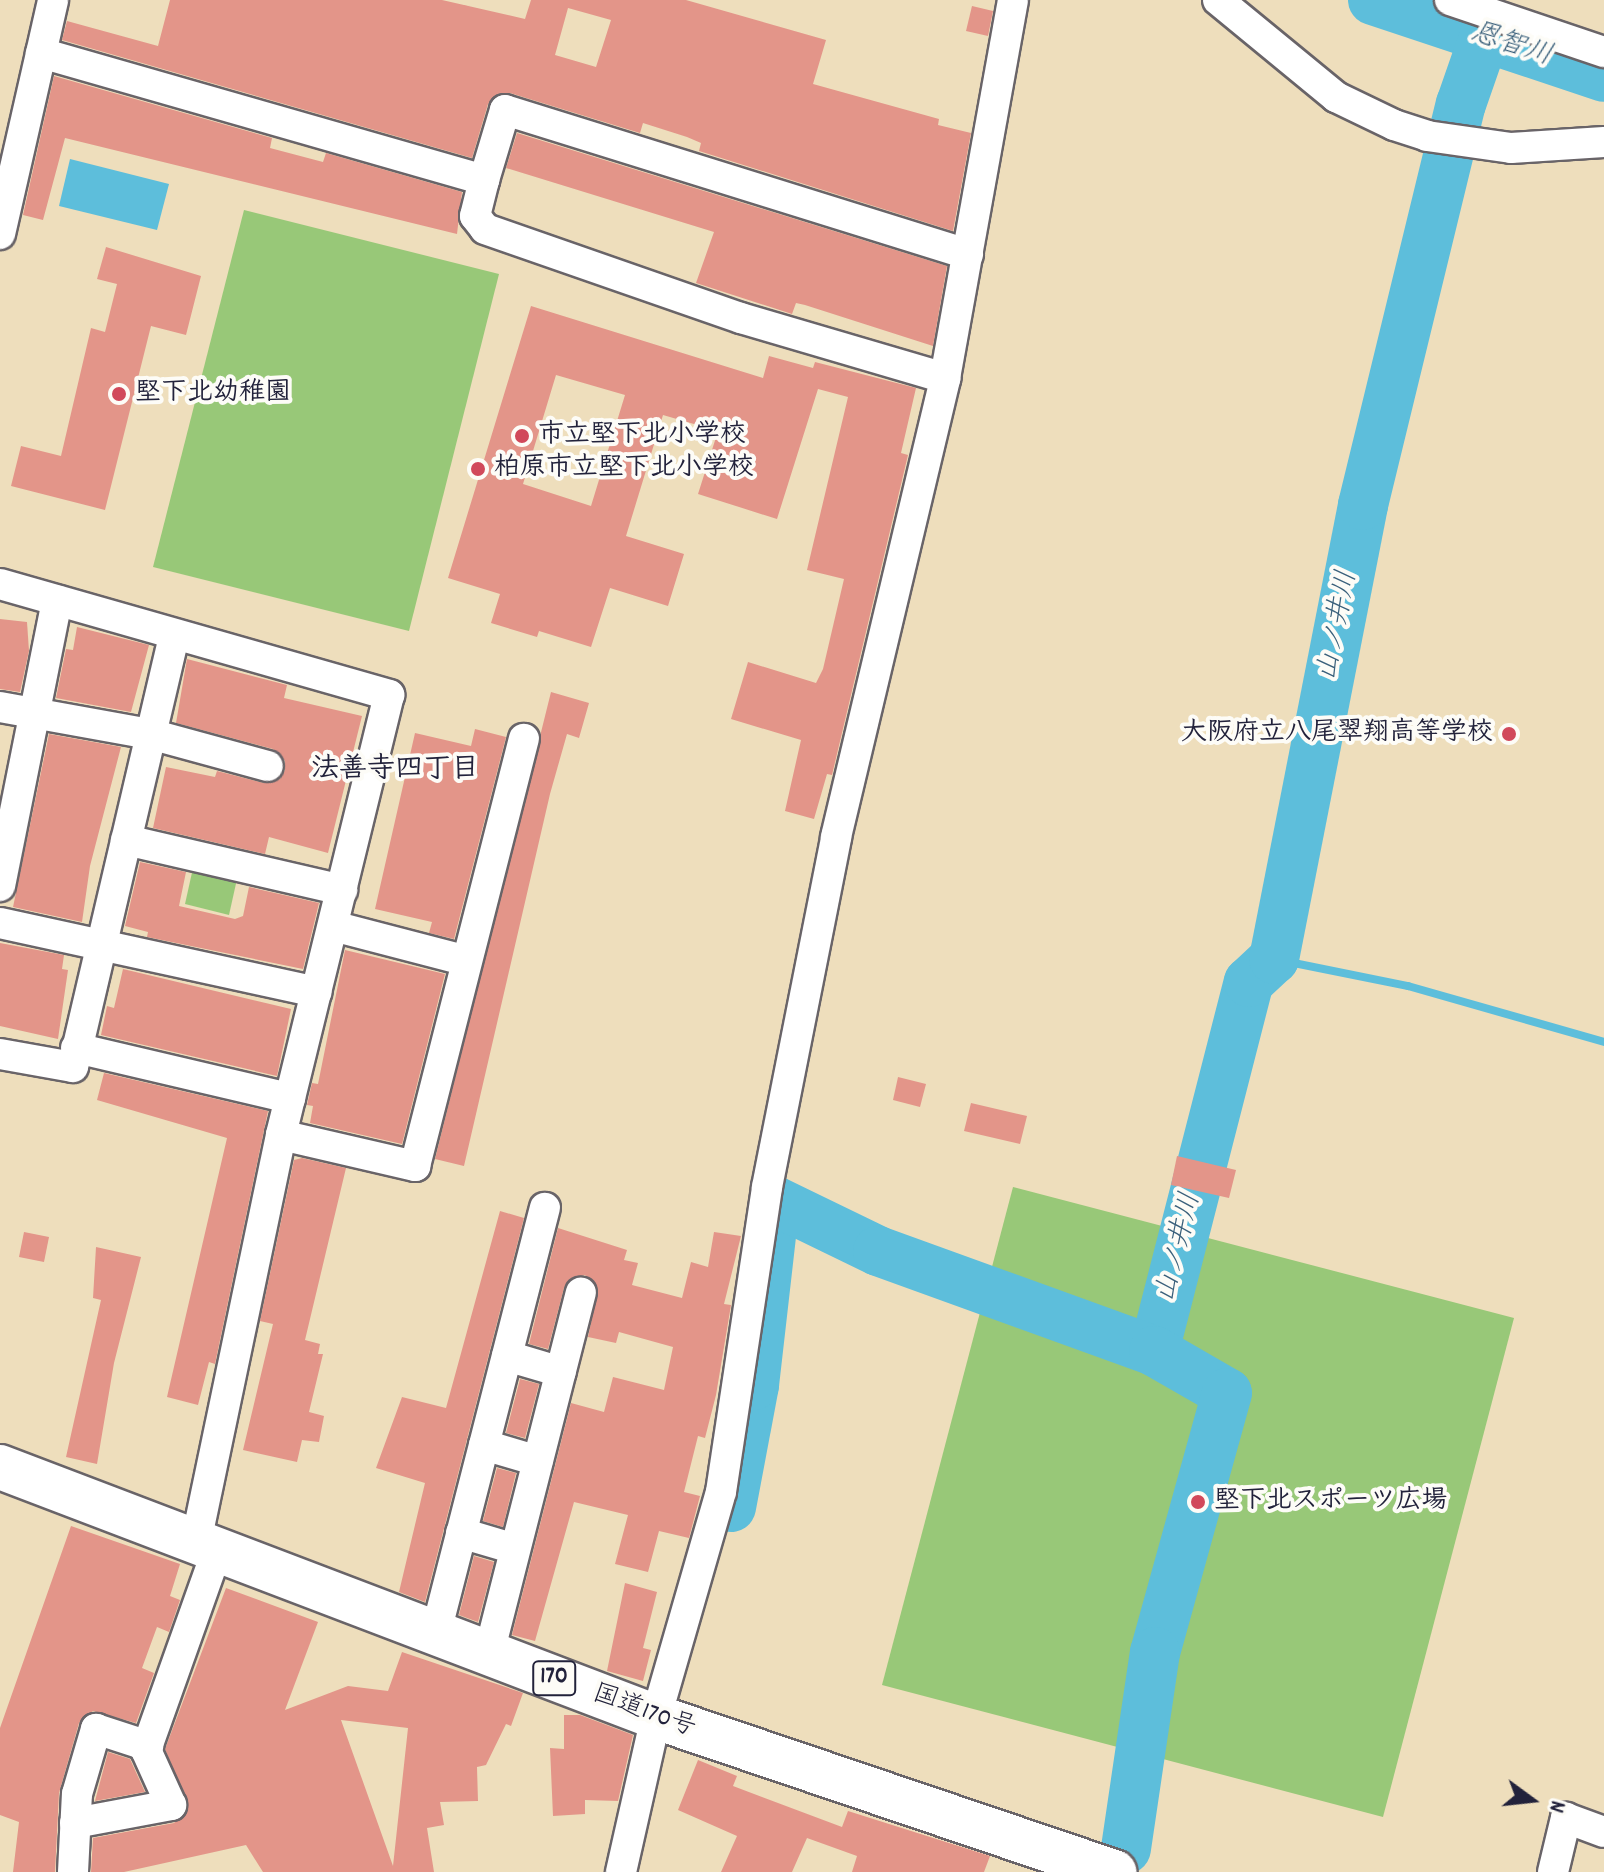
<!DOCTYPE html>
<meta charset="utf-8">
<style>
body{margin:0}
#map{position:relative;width:1604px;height:1872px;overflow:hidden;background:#eedebc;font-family:Dekko,"Klee One",sans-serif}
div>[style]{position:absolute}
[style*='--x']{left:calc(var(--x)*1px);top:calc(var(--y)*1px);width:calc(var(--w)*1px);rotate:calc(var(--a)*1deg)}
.green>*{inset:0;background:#98c878}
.water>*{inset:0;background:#5dbedb}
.stream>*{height:8px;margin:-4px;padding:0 4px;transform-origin:4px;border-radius:4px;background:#5dbedb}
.river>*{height:50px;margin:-25px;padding:0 25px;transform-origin:25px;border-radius:25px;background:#5dbedb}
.building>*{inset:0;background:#e39589}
.roads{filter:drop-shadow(2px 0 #696468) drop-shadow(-2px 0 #696468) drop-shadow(0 2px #696468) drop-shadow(0 -2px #696468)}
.street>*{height:30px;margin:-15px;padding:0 15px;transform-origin:15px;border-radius:15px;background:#fff}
.highway>*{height:44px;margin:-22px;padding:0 22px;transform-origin:22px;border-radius:22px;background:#fff}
.dots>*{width:22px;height:22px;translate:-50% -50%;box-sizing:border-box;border:4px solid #fdfcf7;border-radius:50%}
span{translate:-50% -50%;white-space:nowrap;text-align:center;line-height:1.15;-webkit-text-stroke:8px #fdfcf7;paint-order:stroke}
.shield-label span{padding:2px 6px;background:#fdfcf7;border:2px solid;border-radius:6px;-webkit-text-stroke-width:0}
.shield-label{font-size:24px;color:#22223b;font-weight:700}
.poi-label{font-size:26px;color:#22223b;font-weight:700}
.left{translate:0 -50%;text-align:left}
.right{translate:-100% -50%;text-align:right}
.street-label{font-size:26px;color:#22223b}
.water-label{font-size:28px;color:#3a607b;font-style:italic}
.neighbourhood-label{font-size:28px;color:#22223b;font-weight:700}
.north{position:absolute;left:1492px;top:1760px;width:80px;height:80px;-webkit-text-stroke:6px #fdfcf7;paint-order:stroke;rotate:105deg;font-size:22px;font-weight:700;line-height:32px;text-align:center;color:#22223b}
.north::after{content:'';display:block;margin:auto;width:28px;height:36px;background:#22223b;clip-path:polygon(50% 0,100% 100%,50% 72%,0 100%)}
</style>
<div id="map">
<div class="green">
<i style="clip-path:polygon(244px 210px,499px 274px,409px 631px,153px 567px)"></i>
<i style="clip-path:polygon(193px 868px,237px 879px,229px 915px,185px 904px)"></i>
<i style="clip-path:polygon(1013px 1187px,1514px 1318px,1383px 1817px,882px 1685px)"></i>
</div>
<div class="water">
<i style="clip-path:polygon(70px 159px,169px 184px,157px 230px,59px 206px)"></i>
</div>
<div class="stream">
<i style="--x:1274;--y:959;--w:137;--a:11.4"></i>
<i style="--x:1408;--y:986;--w:204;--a:15.9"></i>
</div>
<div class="river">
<i style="--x:1373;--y:0;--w:243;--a:18.4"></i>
<i style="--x:1154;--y:1351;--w:381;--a:-75.6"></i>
<i style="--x:1249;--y:982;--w:34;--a:-43"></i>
<i style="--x:1274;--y:959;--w:463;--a:-78.9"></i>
<i style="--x:1363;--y:505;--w:413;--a:-76.3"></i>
<i style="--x:1461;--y:104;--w:73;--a:-70.8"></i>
<i style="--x:731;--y:1507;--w:124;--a:-79.3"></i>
<i style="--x:754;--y:1385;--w:185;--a:-83.5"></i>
<i style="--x:775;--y:1201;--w:114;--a:25.9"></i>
<i style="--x:878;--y:1251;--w:294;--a:19.9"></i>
<i style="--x:1154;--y:1351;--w:84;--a:29.9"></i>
<i style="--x:1227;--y:1393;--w:269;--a:105.5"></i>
<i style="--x:1155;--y:1652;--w:199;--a:98.4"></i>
</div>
<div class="building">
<i style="clip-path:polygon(evenodd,170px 0,442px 0,525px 19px,531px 0,686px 0,826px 40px,813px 84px,939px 119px,938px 125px,971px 133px,953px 231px,699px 151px,701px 143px,687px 137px,643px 123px,640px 133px,510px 93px,500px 93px,488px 104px,472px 158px,62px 40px,67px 21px,158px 46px,170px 0,568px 8px,611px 20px,596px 67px,555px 55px,568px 8px)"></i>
<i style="clip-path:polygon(972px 6px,993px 11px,988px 36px,966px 31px)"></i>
<i style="clip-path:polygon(54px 76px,272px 138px,270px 148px,323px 162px,326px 153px,462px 192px,457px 234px,65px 138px,43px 220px,23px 215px)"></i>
<i style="clip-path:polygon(517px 133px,947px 266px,933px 346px,805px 305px,796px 303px,792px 314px,696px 283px,714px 232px,506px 168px)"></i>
<i style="clip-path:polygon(106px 247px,201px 276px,186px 335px,151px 326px,105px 510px,11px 486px,21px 446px,61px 456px,91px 328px,105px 332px,117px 284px,97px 279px)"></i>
<i style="clip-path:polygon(evenodd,531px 306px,763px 378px,769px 356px,813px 368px,815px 362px,916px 388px,901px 453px,908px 455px,832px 775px,827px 774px,814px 819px,785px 811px,801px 740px,731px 719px,748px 662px,816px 683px,823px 669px,844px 579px,807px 570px,848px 397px,818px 389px,777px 519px,698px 494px,718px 431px,663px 415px,626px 536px,684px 554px,668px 606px,610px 588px,591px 647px,539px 631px,537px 637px,491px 623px,500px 594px,448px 578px,531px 306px,556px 375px,625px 395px,591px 506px,523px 484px,556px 375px)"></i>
<i style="clip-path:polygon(0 619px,27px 622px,29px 651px,20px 692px,0 689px)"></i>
<i style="clip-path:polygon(77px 627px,149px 645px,131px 712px,56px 698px,65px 654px,66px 649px,73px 650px)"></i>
<i style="clip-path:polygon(187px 659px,287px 685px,284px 698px,362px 716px,328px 853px,269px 837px,265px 854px,153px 828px,166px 767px,215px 777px,217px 771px,264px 783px,280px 779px,285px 770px,285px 761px,273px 749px,176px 723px)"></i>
<i style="clip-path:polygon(551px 692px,589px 703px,579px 738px,567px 734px,550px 794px,464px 1166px,435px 1159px)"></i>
<i style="clip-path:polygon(475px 729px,506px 737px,454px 939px,429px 933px,432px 922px,375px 909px,415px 733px,471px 746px)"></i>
<i style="clip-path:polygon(49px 734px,121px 747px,90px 866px,82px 922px,13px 907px)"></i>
<i style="clip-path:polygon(140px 862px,186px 872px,179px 906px,235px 919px,243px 916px,249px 887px,319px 903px,303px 969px,147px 937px,148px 932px,125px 926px)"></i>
<i style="clip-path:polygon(0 943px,64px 955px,62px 969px,68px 970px,58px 1039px,0 1026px)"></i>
<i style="clip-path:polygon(345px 950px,445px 974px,402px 1144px,310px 1123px,313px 1106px,307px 1105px,312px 1083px,318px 1084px)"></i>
<i style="clip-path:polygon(123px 969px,291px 1009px,277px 1076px,101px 1035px,107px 1006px,114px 1008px)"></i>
<i style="clip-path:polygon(104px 1073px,268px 1111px,215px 1364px,209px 1362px,198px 1405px,167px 1397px,227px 1138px,97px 1100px)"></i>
<i style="clip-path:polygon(898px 1077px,926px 1084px,920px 1107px,893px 1100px)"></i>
<i style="clip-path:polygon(971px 1103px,1027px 1116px,1020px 1144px,964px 1131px)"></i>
<i style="clip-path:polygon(1177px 1156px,1236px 1170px,1229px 1198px,1171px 1185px)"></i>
<i style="clip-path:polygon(302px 1158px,346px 1168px,305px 1340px,320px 1344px,318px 1354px,323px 1354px,309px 1412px,324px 1416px,319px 1442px,302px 1440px,297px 1462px,243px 1450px,273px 1324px,260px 1321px,294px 1160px)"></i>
<i style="clip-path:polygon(500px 1211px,524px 1218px,425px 1602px,399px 1592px,425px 1483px,376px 1468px,402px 1397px,446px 1408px)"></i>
<i style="clip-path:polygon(558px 1228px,627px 1250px,624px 1260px,638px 1263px,632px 1285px,682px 1298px,691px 1262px,708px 1267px,714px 1232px,741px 1236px,724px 1304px,731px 1305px,716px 1395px,705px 1438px,698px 1436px,684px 1492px,700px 1496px,689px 1538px,659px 1531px,648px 1572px,615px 1564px,628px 1515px,574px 1502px,535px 1641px,512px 1635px,571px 1403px,604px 1412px,613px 1377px,664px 1390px,673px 1347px,619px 1332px,616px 1343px,588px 1337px,598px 1289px,585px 1275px,569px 1280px,564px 1288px,548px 1349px,529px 1344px)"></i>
<i style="clip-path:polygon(24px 1232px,49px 1237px,44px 1262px,19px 1257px)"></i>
<i style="clip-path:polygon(96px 1247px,141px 1257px,114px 1363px,97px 1464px,66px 1457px,101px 1300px,93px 1298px)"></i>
<i style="clip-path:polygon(520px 1379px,539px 1384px,525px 1438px,506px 1433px)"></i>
<i style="clip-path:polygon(497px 1468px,516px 1473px,503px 1527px,483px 1521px)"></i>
<i style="clip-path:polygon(71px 1526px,180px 1564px,170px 1596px,180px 1600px,169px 1632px,157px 1627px,142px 1668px,154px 1673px,136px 1723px,93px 1711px,79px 1723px,59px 1793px,55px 1872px,13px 1872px,19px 1822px,0 1815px,0 1728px)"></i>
<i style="clip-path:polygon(474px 1556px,494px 1562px,478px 1622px,459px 1615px)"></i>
<i style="clip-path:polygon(625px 1583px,657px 1592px,643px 1648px,651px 1650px,643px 1681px,607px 1671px)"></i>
<i style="clip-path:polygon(evenodd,226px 1588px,318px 1622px,285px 1710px,348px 1686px,388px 1691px,402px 1652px,523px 1693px,511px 1726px,506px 1724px,486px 1765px,477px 1767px,478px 1801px,440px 1802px,444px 1825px,427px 1828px,434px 1872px,263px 1872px,246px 1845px,124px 1872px,91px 1872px,93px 1838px,174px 1823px,188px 1809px,165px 1749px,226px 1588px,341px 1720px,408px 1728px,393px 1866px,341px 1720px)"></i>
<i style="clip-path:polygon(564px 1715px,580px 1715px,633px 1735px,618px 1801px,585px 1800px,585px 1814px,553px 1816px,550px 1748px,564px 1749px)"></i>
<i style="clip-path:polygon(108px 1752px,130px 1759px,145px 1792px,95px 1801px)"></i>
<i style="clip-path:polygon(698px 1760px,737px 1776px,733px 1786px,842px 1827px,848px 1811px,990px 1856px,984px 1872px,852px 1872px,857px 1856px,807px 1838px,792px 1872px,721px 1872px,737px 1836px,678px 1810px)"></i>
</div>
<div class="roads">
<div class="street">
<i style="--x:1218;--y:0;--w:153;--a:39.4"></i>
<i style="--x:1336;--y:97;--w:64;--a:25.8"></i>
<i style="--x:1394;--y:125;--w:35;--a:18"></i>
<i style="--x:1427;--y:136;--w:85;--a:8.1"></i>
<i style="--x:1511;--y:148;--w:93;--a:-3.7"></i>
<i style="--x:1450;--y:0;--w:163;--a:18.7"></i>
<i style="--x:41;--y:53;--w:461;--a:16"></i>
<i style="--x:484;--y:180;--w:37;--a:104"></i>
<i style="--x:475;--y:216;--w:16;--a:52"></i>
<i style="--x:485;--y:229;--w:271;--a:19.2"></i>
<i style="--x:741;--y:318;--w:213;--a:16.4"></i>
<i style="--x:484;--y:180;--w:73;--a:-73.3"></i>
<i style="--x:505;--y:110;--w:485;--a:17.3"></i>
<i style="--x:0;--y:234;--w:240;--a:-77.2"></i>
<i style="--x:0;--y:584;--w:405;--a:15.9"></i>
<i style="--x:389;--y:695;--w:453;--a:103.8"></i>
<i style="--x:281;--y:1135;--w:138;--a:13"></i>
<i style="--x:415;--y:1166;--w:441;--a:-75.7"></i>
<i style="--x:0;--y:707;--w:152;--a:10.2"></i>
<i style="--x:150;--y:734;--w:122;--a:15.2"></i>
<i style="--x:126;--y:840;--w:222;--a:13"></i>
<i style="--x:0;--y:886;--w:291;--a:-78.7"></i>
<i style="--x:0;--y:923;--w:324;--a:12.3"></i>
<i style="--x:333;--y:926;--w:138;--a:14.6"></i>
<i style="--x:76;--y:1048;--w:220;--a:13.2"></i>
<i style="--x:0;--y:1054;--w:74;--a:10.1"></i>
<i style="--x:73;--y:1067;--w:444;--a:-76.8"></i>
<i style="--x:507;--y:1356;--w:56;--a:16.5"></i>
<i style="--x:484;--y:1445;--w:56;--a:16.5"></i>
<i style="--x:461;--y:1533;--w:56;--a:16.5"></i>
<i style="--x:196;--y:1542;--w:416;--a:-78.2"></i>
<i style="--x:436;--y:1632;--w:438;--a:-75.6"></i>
<i style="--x:489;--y:1653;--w:372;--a:-75.7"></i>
<i style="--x:75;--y:1823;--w:98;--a:-10.6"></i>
<i style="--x:171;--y:1805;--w:60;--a:-114.4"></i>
<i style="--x:146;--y:1750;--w:211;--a:-70.4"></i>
<i style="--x:73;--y:1872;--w:78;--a:-87.1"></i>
<i style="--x:77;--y:1794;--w:68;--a:-73.7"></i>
<i style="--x:96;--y:1729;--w:55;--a:18.1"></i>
<i style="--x:621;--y:1872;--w:159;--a:-77.3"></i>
<i style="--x:656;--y:1717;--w:234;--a:-73.9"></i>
<i style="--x:721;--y:1492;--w:308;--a:-81.4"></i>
<i style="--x:767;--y:1187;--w:357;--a:-78.8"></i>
<i style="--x:836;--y:837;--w:472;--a:-76.6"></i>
<i style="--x:945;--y:378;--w:384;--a:-79.8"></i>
<i style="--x:1553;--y:1872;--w:56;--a:-76.5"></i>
<i style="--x:1566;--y:1818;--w:40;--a:20.2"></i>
</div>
<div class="highway">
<i style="--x:0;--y:1467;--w:702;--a:20.86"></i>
<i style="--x:656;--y:1717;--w:484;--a:18.7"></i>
</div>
</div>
<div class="dots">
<i style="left:119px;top:394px;background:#d1495b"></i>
<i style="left:522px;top:436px;background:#d1495b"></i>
<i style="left:478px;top:469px;background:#d1495b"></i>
<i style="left:1509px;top:734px;background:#d1495b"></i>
<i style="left:1198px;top:1502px;background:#d1495b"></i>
</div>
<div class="shield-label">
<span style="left:554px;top:1678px">170</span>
</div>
<div class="poi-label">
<span class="left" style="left:135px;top:394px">堅下北幼稚園</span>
<span class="left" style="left:538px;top:436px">市立堅下北小学校</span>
<span class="left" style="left:494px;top:469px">柏原市立堅下北小学校</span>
<span class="right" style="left:1493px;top:734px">大阪府立八尾翠翔高等学校</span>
<span class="left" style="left:1214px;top:1502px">堅下北スポーツ広場</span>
</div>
<div class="street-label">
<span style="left:644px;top:1712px;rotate:20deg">国道170号</span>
</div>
<div class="water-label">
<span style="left:1511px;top:46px;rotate:18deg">恩智川</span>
<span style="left:1339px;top:626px;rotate:-79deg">山ノ井川</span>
<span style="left:1180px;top:1248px;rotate:-76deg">山ノ井川</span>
</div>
<div class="neighbourhood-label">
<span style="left:395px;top:771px">法善寺四丁目</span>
</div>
<div class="north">N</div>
</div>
